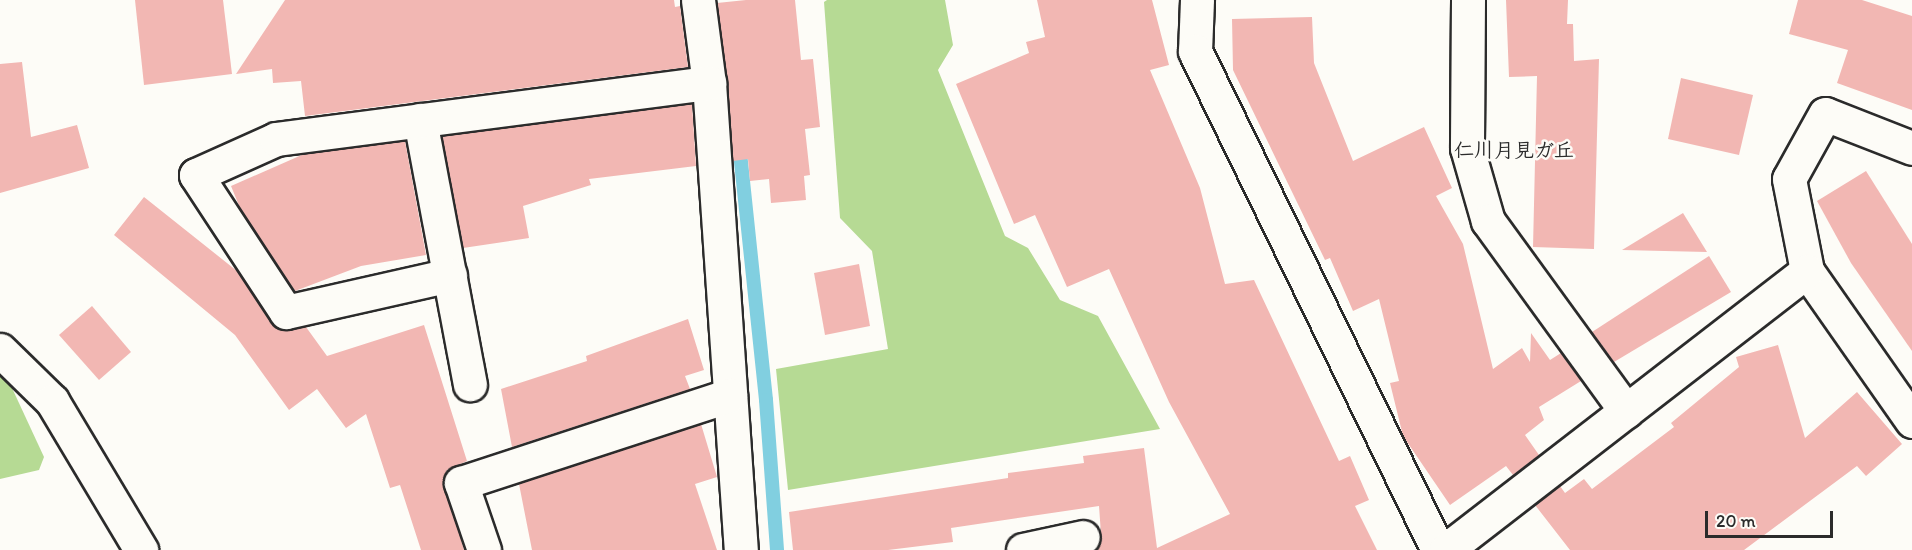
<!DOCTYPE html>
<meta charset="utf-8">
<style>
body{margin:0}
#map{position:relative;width:1912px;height:550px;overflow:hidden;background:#fdfcf7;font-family:Itim,"Klee One",sans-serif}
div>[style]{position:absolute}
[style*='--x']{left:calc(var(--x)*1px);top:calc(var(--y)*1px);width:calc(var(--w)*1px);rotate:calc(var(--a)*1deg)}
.green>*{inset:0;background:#b6da94}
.stream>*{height:14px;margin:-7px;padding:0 7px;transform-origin:7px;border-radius:7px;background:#81cfe0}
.building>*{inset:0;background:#f2b7b3}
.roads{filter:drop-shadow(2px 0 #2b2b2b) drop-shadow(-2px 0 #2b2b2b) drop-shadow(0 2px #2b2b2b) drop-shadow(0 -2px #2b2b2b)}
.minor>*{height:33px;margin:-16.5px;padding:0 16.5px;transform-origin:16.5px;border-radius:16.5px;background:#fdfcf7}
span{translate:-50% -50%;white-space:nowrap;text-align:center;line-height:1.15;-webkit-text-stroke:5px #fdfcf7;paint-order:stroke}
.neighbourhood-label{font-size:20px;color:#2b2b2b;font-weight:700}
.scale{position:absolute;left:1705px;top:511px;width:128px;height:27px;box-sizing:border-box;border:3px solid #2b2b2b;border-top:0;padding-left:8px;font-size:18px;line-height:21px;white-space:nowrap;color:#2b2b2b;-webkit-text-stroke:4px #fdfcf7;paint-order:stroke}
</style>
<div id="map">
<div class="green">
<i style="clip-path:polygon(827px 0,945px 0,953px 45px,938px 70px,1005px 236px,1028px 248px,1060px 300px,1098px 316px,1160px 429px,788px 490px,776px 369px,888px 349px,872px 251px,840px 218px,824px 2px)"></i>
<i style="clip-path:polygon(0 375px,12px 388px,44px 457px,39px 470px,0 479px)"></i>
</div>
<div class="stream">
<i style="--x:739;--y:143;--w:258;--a:84"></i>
<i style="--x:766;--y:400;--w:150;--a:85.8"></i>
</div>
<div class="building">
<i style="clip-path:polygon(135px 0,223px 0,232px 74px,144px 85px)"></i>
<i style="clip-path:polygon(285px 0,674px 0,675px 7px,680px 6px,688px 67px,305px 116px,301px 81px,273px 83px,272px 69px,236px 74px)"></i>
<i style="clip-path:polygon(746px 0,795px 0,801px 60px,813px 59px,820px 127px,805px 129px,810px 175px,804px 176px,806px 200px,771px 203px,769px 179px,750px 181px,748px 159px,733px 161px,717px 3px)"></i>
<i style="clip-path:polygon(1037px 0,1152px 0,1169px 65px,1150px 70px,1200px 188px,1225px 284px,1254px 280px,1339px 461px,1350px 456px,1369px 500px,1355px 506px,1377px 550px,1097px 550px,1101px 534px,1099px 506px,951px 528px,953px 542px,888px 550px,793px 550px,789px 512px,1008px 478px,1008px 473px,1084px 463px,1083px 456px,1144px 448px,1157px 548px,1230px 514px,1169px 402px,1109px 269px,1067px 287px,1035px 215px,1014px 224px,956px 84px,1029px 53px,1026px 42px,1045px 37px)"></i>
<i style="clip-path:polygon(1506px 0,1568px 0,1567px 24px,1573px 24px,1574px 61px,1599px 59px,1594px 249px,1533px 247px,1537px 76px,1509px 77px)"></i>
<i style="clip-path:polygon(1798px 0,1862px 0,1912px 16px,1912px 110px,1837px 83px,1848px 50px,1789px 34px)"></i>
<i style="clip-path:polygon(1312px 17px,1314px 63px,1353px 161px,1424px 127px,1452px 188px,1436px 196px,1463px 244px,1493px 369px,1522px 348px,1530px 362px,1531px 333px,1550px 360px,1561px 353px,1581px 381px,1539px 407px,1544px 420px,1525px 435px,1539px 455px,1513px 475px,1506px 466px,1450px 505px,1403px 436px,1390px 383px,1399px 381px,1379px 299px,1353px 311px,1330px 258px,1325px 260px,1233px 70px,1232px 19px)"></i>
<i style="clip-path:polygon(22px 62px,31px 137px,77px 125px,89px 168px,0 193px,0 64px)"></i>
<i style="clip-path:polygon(1681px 78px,1753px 95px,1739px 155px,1668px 139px)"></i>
<i style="clip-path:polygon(692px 104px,696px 166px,589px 179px,591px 185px,523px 206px,529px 238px,463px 248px,442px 136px)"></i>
<i style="clip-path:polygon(405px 141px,426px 255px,361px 266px,295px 291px,240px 208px,231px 186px,304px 154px)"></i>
<i style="clip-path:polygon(1866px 171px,1912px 244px,1912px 351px,1851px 263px,1817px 201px)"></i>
<i style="clip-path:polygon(144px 197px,237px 271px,271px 323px,280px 330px,306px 327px,327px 356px,424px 325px,467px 461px,447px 470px,443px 480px,464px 550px,421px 550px,400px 485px,390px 488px,366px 414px,346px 428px,317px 389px,289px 410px,235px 335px,114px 235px)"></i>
<i style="clip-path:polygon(1683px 213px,1707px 252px,1622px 250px)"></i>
<i style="clip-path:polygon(1709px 256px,1731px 292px,1614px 362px,1592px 332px)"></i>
<i style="clip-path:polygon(859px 264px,870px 326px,825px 335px,814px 273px)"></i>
<i style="clip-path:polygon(92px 306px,131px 352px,99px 380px,59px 335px)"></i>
<i style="clip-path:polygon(688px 319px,704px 370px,685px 376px,690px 389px,512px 447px,501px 389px,587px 361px,586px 356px)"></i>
<i style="clip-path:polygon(1778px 345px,1805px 438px,1857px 392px,1902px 444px,1866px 476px,1857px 466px,1744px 550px,1570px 550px,1535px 505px,1560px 486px,1565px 493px,1584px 479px,1592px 489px,1674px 427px,1671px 423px,1739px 367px,1736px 357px)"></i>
<i style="clip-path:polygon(701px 424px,717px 477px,695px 484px,717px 550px,532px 550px,519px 484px)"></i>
</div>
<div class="roads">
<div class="minor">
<i style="--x:698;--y:0;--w:84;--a:82.5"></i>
<i style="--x:709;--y:83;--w:468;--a:86.1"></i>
<i style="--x:1197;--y:0;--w:51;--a:92.2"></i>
<i style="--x:1195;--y:51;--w:555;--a:64.04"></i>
<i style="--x:1468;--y:0;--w:148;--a:90.4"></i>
<i style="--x:1467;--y:148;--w:76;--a:74"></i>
<i style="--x:1488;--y:221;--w:235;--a:54"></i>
<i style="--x:420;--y:120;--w:269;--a:79.3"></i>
<i style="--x:1912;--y:148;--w:93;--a:-158.7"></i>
<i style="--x:1825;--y:114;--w:74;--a:119"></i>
<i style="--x:1789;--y:179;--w:94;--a:78.9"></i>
<i style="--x:1807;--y:271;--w:183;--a:55"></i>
<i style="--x:450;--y:275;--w:168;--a:167.3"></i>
<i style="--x:286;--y:312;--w:164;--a:-123.3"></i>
<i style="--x:196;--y:175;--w:88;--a:-24.2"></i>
<i style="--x:276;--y:139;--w:437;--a:-7.4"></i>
<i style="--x:0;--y:350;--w:73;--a:44.4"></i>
<i style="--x:52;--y:401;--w:174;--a:59.1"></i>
<i style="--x:484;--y:550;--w:71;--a:-108.9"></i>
<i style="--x:461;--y:483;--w:283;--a:-18.1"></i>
<i style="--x:1023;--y:550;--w:61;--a:-12.2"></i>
<i style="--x:1446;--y:550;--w:456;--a:-37.7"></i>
</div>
</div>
<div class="neighbourhood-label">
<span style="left:1514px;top:150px">仁川月見ガ丘</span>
</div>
<div class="scale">20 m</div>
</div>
